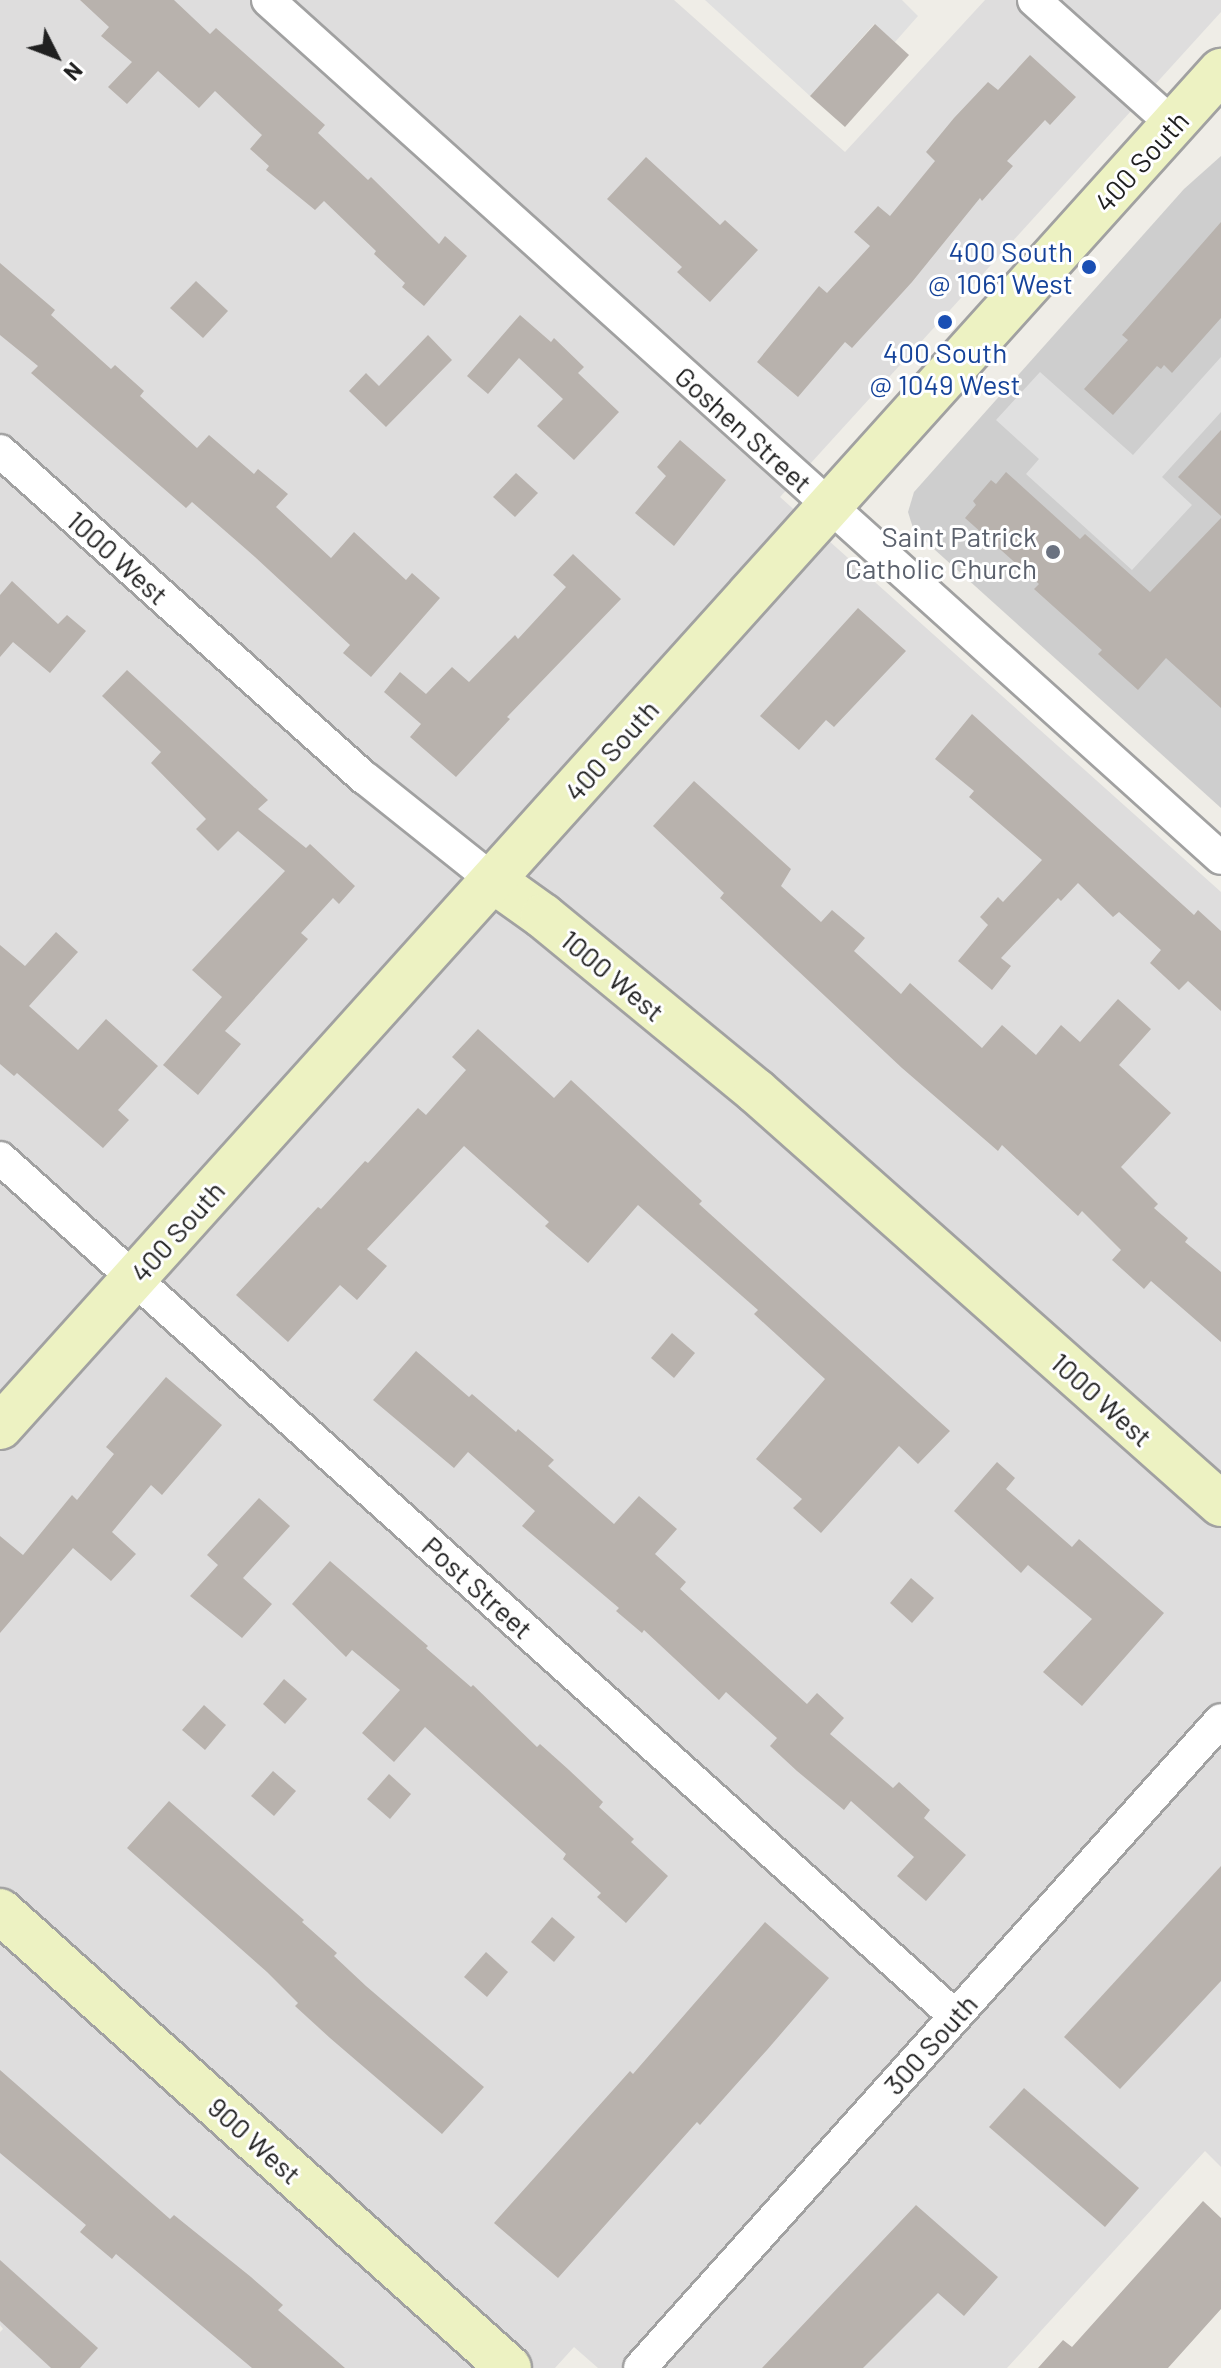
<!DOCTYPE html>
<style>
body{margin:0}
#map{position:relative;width:1221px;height:2368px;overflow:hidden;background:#efede7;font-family:Barlow,sans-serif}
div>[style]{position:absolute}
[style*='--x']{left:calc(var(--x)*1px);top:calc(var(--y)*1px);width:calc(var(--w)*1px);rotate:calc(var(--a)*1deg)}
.residential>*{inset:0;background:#dedddd}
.religious>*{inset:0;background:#cecece}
.parking>*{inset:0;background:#e0e0e0}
.building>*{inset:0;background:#b8b2ad}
.roads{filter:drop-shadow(2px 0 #a1a1a1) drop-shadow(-2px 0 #a1a1a1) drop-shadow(0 2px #a1a1a1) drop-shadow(0 -2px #a1a1a1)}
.street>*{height:32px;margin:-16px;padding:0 16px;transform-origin:16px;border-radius:16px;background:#fff}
.secondary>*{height:44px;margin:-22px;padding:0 22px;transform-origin:22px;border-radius:22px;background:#edf2c2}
.dots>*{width:22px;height:22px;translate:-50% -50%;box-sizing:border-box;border:4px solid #fff;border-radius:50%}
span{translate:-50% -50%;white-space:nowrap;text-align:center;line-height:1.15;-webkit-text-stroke:6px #fff;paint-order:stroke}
.street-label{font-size:28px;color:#202020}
.transit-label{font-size:28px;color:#164399}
.right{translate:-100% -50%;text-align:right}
.worship-label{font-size:28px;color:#5b616d}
.north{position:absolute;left:16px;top:16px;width:80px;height:80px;-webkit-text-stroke:6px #fff;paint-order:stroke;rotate:132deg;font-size:22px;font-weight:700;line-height:32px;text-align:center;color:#202020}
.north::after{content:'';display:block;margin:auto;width:28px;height:36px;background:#202020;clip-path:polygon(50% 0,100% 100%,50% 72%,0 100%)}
</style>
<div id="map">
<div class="residential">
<i style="clip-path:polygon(0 0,674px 0,845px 152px,985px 0,1221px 0,1221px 12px,780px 497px,1221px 892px,1221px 2167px,1205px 2151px,1007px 2368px,598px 2368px,574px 2347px,555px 2368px,0 2368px,0 2332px,3px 2329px,0 2325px)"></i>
</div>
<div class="religious">
<i style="clip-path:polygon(1221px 156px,1221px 808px,914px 531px,908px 512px,914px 492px,1184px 189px)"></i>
</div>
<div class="parking">
<i style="clip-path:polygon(705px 0,902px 0,918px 16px,895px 42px,874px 24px,810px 96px)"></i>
<i style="clip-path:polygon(1221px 357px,1221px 412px,1162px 477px,1192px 505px,1132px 570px,1026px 474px,1039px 459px,996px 420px,1040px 372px,1133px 455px)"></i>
</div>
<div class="building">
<i style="clip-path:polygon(80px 0,174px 0,210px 34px,216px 28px,325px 125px,318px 133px,368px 180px,371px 177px,439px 244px,445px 236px,467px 256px,424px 306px,402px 287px,405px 283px,374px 254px,376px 251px,324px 201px,315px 210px,266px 170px,269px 166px,250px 149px,262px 135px,215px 91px,199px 108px,158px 71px,127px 104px,108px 87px,132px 62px,101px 36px,109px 27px)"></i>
<i style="clip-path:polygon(875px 24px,909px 55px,845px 127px,810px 96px)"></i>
<i style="clip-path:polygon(1030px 55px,1076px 97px,1050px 125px,1045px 120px,1007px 161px,1013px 166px,982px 201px,980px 198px,912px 282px,852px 348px,845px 342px,798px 397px,757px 362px,819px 286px,827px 293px,870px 246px,854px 232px,878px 206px,890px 216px,935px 161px,926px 152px,954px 118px,988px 82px,998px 90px)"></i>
<i style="clip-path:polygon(646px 157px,720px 225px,725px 220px,758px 250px,710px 302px,677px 272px,682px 267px,607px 199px)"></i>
<i style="clip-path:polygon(1221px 222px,1221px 318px,1172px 373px,1164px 365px,1161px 369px,1157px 366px,1113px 415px,1084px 389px,1128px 340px,1122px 335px)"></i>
<i style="clip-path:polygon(0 263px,55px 310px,51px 315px,111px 369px,115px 365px,144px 391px,140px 396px,197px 448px,209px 435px,254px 474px,258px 469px,288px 494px,276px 507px,331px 558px,354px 532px,406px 580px,412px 573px,440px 598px,371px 677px,343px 653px,350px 645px,255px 557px,192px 502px,186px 508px,31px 373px,38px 366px,0 335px)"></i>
<i style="clip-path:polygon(196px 281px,228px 311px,203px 338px,170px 308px)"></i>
<i style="clip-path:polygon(520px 315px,551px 342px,554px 338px,584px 367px,578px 373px,619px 412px,574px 460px,537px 426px,563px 399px,519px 358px,488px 394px,467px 376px)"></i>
<i style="clip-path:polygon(428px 335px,452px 360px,386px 427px,349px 391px,366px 373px,379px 386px)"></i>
<i style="clip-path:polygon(1221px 430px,1221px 516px,1178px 477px)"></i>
<i style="clip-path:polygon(680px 440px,726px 480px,674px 546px,635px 513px,666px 476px,657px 467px)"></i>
<i style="clip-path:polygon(1006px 472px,1080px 539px,1085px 534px,1150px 592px,1221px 518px,1221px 708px,1166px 658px,1138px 690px,1098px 654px,1102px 650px,1034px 589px,1039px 584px,965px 518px,976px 505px,973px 501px,991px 480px,996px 484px)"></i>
<i style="clip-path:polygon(516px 473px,538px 493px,515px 517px,493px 497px)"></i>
<i style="clip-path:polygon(573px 554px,621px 599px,507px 717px,510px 719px,456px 777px,410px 737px,421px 724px,384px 692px,400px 672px,426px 694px,452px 667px,469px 682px,515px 635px,518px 639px,566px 587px,553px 575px)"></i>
<i style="clip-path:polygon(12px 581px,58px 624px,67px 615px,86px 631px,50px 673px,13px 642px,0 657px,0 595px)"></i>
<i style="clip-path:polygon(858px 608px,906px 651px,834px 727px,826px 720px,799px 750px,760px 716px)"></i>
<i style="clip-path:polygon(127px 670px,268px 800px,258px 809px,306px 848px,310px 844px,355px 886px,339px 904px,333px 898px,301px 933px,308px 939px,225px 1031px,241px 1044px,198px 1095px,163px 1065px,222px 997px,192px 970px,285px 871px,238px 831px,218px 851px,196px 829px,206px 819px,151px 763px,161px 752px,102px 696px)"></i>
<i style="clip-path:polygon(972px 714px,1194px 915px,1198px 910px,1221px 931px,1221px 1011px,1188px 981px,1179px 990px,1150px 963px,1161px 950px,1119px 912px,1113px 917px,1078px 883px,1061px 901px,1058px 898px,1001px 958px,1011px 966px,992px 990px,958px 961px,988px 925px,980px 917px,998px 897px,1003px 902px,1042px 860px,969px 797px,974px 791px,935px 759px)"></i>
<i style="clip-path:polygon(694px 781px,791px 869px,781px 886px,821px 922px,832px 910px,865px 938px,854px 951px,901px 994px,910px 983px,982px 1048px,1002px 1025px,1036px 1055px,1061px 1025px,1080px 1042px,1118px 999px,1151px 1029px,1119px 1065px,1171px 1113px,1121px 1167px,1158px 1204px,1154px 1208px,1188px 1238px,1185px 1242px,1221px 1272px,1221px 1342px,1151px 1281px,1144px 1289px,1112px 1260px,1121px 1250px,1082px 1211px,1078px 1216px,1002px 1145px,998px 1151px,902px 1068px,720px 898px,724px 893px,653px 826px)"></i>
<i style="clip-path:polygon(56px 932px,78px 952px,29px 1006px,78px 1050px,106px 1019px,158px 1066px,118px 1110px,129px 1120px,103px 1148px,17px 1073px,14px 1076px,0 1064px,0 945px,25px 966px)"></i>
<i style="clip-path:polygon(478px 1029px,554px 1098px,571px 1080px,702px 1201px,699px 1204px,950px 1431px,918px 1464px,899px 1446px,821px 1533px,793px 1508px,802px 1499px,756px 1459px,825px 1379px,754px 1314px,758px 1310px,638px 1205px,588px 1263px,545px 1226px,549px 1222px,464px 1146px,367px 1249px,387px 1266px,357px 1300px,340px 1285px,288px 1342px,236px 1295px,318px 1207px,321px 1209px,365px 1161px,368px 1163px,418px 1108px,426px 1115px,466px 1070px,452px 1057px)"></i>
<i style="clip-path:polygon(672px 1333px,695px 1353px,674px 1378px,651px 1358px)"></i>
<i style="clip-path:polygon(416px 1351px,469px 1397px,472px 1394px,516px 1432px,518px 1429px,554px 1460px,548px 1466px,614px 1524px,639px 1496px,677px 1529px,655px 1554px,686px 1582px,680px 1589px,807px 1704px,817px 1693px,844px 1718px,830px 1734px,893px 1788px,899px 1782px,930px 1810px,924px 1818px,966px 1855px,926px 1901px,897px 1876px,914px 1857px,851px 1801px,844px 1810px,797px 1771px,770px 1746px,777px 1738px,726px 1692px,719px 1700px,644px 1630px,642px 1633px,616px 1611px,619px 1608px,522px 1526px,535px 1511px,468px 1452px,454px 1468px,373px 1400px)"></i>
<i style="clip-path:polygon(166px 1377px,222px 1425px,162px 1495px,151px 1485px,112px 1532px,136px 1554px,111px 1581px,73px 1548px,0 1633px,0 1536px,23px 1555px,72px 1495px,77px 1500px,114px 1454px,106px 1447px)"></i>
<i style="clip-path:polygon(997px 1462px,1015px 1478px,1006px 1489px,1072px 1547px,1079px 1539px,1164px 1613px,1082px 1706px,1043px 1672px,1092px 1619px,1028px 1565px,1021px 1573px,954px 1511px)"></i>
<i style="clip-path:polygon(259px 1498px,290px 1526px,243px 1578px,272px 1604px,242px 1638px,190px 1596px,218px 1565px,207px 1555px)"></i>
<i style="clip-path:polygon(330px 1561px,428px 1646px,426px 1648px,471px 1687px,473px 1685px,537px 1747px,540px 1744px,569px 1770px,603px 1802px,599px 1807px,634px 1839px,631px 1842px,668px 1876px,626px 1923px,597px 1897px,601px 1893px,563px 1859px,566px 1854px,425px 1727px,394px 1762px,362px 1733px,400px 1690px,352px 1650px,346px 1657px,292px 1604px)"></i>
<i style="clip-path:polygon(911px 1578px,934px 1598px,912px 1623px,890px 1603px)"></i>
<i style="clip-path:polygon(284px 1679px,307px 1699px,285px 1724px,263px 1704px)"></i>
<i style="clip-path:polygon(204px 1705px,226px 1725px,205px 1750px,182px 1730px)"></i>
<i style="clip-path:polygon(273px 1771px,296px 1791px,274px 1816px,251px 1796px)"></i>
<i style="clip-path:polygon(389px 1774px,411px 1794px,390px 1819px,367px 1799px)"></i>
<i style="clip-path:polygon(169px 1801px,304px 1920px,302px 1922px,337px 1953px,334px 1956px,366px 1986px,484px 2087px,442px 2134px,330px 2038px,295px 2006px,298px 2003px,267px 1972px,127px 1848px)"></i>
<i style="clip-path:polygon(1221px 1866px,1221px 1981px,1120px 2089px,1064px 2037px)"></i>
<i style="clip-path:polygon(552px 1917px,575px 1937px,554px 1962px,531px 1942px)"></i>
<i style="clip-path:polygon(765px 1922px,829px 1978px,767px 2050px,700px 2125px,697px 2122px,558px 2278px,494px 2223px,630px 2071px,633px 2074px)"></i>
<i style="clip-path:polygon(486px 1952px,508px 1972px,487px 1997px,464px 1977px)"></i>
<i style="clip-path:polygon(0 2070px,170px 2219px,174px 2215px,251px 2277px,283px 2305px,278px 2310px,345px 2368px,252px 2368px,116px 2254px,112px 2259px,80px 2232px,86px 2225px,0 2153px)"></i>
<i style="clip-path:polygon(1024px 2088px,1139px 2188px,1105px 2227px,989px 2127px)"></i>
<i style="clip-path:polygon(1203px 2201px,1221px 2218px,1221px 2309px,1168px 2368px,1038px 2368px,1063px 2340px,1072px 2347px)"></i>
<i style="clip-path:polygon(916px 2205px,998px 2277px,964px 2316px,938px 2293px,863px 2368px,762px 2368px)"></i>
<i style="clip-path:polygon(0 2260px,98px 2348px,80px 2368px,51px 2368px,0 2321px)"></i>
</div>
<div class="roads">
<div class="street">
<i style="--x:268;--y:0;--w:1282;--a:42"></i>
<i style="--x:1034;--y:0;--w:188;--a:41.8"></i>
<i style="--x:0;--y:451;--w:490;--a:41.9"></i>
<i style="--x:365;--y:778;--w:165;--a:38.6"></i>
<i style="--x:0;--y:1158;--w:1284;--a:41.94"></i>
<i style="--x:640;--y:2368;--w:870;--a:-48.12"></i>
</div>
<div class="secondary">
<i style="--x:494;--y:881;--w:60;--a:35.5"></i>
<i style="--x:543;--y:916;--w:276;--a:39.4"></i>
<i style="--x:756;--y:1091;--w:622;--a:41.61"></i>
<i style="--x:0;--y:1427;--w:1825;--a:-48"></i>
<i style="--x:0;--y:1911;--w:684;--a:41.92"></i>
</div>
</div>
<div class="dots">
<i style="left:1089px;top:267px;background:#1a4fb4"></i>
<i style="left:945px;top:322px;background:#1a4fb4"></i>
<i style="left:1053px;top:552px;background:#6b7280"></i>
</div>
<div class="street-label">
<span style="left:1141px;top:161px;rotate:-48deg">400 South</span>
<span style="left:744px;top:429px;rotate:42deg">Goshen Street</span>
<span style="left:118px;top:557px;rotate:42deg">1000 West</span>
<span style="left:611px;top:750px;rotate:-48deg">400 South</span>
<span style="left:613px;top:975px;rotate:40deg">1000 West</span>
<span style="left:177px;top:1231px;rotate:-48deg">400 South</span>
<span style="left:1102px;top:1399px;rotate:42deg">1000 West</span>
<span style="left:478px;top:1587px;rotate:42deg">Post Street</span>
<span style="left:930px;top:2044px;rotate:-48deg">300 South</span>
<span style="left:255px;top:2140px;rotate:42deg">900 West</span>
</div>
<div class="transit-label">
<span class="right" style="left:1073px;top:267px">400 South<br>@ 1061 West</span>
<span style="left:945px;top:368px">400 South<br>@ 1049 West</span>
</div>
<div class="worship-label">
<span class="right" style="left:1037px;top:552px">Saint Patrick<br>Catholic Church</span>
</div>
<div class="north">N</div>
</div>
